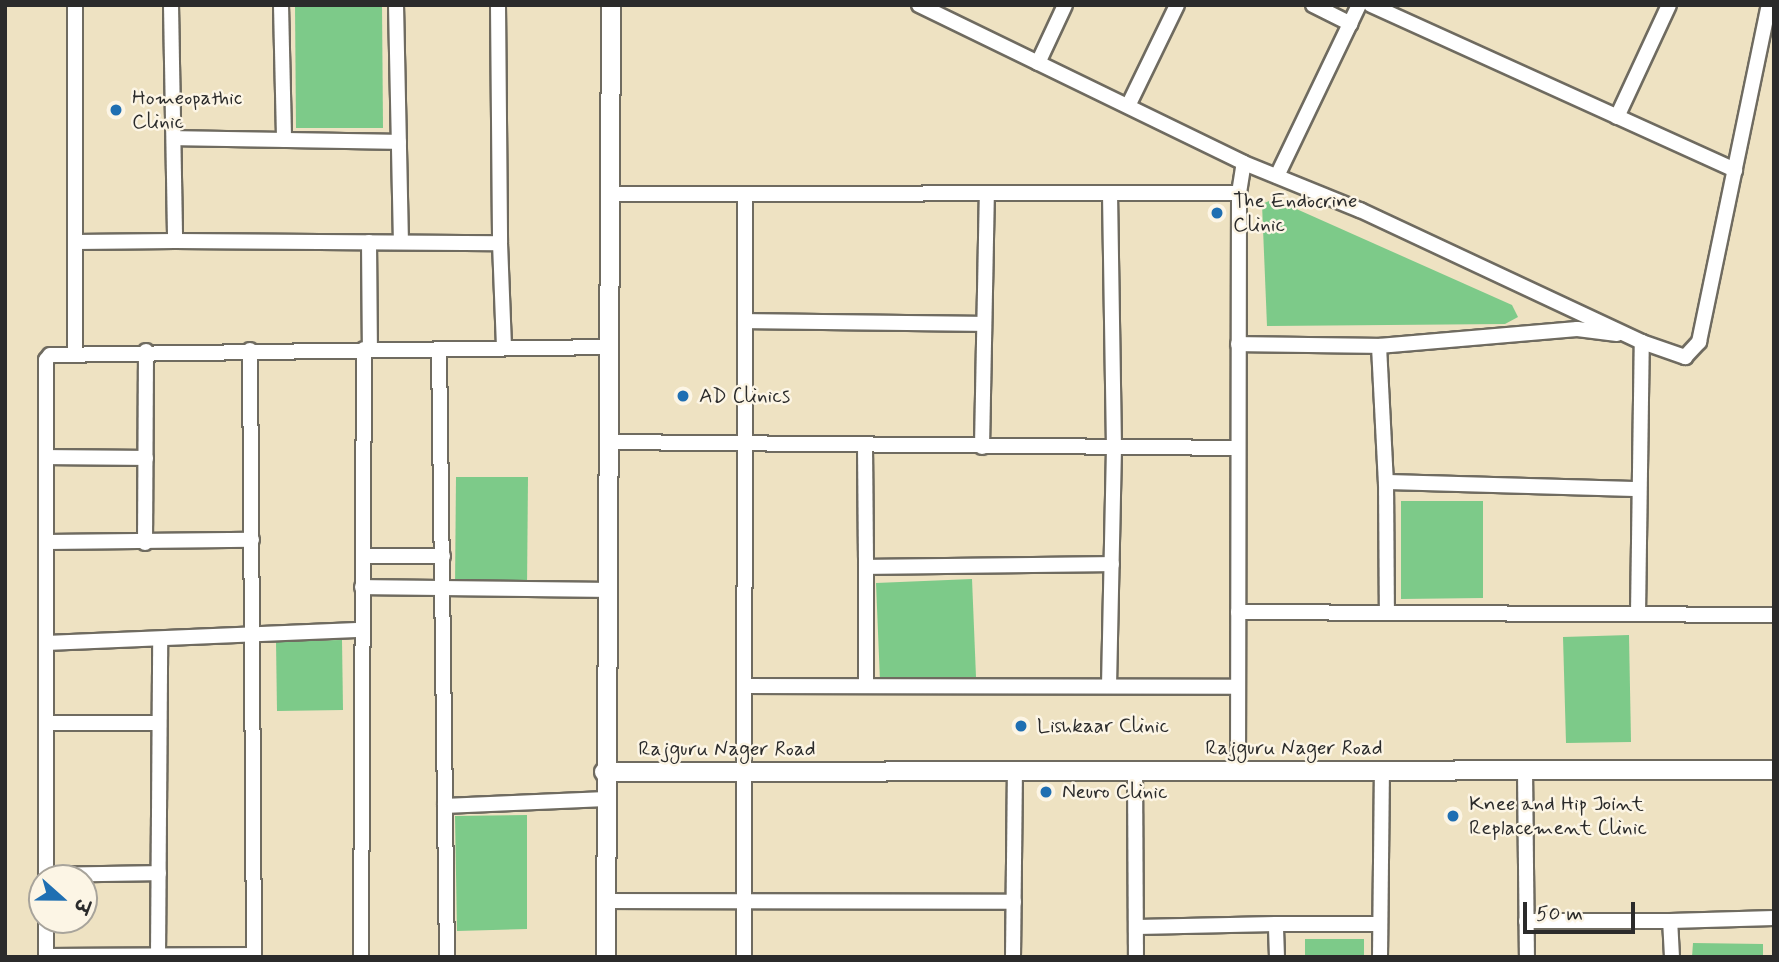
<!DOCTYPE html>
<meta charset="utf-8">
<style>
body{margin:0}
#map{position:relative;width:1779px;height:962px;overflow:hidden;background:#eee2c2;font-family:Mynerve,"Playpen Sans Deva",sans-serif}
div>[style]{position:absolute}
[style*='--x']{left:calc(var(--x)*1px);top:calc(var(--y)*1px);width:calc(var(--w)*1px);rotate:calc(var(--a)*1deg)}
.green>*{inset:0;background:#7dca89}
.roads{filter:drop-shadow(2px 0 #6f6b60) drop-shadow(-2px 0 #6f6b60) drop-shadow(0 2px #6f6b60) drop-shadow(0 -2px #6f6b60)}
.minor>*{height:14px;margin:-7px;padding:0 7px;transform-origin:7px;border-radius:7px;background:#fff}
.tertiary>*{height:18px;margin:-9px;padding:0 9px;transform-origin:9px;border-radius:9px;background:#fff}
.dots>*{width:19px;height:19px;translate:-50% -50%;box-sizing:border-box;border:4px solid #fcf5e5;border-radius:50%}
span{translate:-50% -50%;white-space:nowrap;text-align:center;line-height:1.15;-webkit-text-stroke:5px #fcf5e5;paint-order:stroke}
.poi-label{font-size:21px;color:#2b2b2b}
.left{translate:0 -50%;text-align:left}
.street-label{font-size:21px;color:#2b2b2b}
.frame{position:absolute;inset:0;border:7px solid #2b2b2b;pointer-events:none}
.north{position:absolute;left:28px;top:864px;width:70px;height:70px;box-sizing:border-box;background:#fcf5e5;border:2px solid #a8a49b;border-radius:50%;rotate:111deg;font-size:19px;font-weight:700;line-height:28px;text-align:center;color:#2b2b2b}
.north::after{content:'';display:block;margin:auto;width:24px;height:32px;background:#1f6fb2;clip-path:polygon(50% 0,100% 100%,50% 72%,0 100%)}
.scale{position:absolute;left:1523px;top:902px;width:112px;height:32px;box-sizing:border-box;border:4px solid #2b2b2b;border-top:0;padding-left:9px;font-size:21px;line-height:24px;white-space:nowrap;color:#2b2b2b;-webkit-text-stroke:5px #fcf5e5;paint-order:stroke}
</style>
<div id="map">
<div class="green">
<i style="clip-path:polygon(295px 5px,382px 5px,383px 128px,296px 128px)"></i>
<i style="clip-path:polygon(1274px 199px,1512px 305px,1518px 317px,1505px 324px,1267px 326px,1262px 204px)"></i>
<i style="clip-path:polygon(456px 477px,528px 477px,527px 588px,455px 588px)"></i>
<i style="clip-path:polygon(1401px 501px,1483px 501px,1483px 598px,1401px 599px)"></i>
<i style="clip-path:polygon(972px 579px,976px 677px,880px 681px,876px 583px)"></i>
<i style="clip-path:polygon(1629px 635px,1631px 742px,1566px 743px,1563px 637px)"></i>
<i style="clip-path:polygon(342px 640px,343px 710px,277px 711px,276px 641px)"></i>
<i style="clip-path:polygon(527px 815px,527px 929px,457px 931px,455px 816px)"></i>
<i style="clip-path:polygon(1305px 939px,1364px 939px,1364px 957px,1305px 957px)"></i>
<i style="clip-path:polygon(1693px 943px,1763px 944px,1763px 957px,1692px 957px)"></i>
</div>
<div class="roads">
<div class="minor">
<i style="--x:75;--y:5;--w:347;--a:90"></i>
<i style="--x:171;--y:5;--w:236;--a:89"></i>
<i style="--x:175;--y:241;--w:325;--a:0.4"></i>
<i style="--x:500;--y:243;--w:105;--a:87.8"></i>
<i style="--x:281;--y:5;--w:135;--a:88.7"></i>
<i style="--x:396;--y:5;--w:237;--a:88.8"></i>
<i style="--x:498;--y:5;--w:238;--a:89.5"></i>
<i style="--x:919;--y:5;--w:361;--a:25.9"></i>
<i style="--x:1244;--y:163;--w:125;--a:22.1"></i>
<i style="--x:1360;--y:210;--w:311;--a:25.1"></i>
<i style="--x:1642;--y:342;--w:46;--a:19.2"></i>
<i style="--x:1685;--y:357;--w:21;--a:-47"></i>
<i style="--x:1699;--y:342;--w:344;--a:-78.3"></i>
<i style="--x:1313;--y:5;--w:42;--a:26.6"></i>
<i style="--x:1371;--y:5;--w:400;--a:24.4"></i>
<i style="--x:1038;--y:63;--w:64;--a:-65"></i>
<i style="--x:1129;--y:104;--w:110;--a:-64.1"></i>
<i style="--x:1617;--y:117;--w:123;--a:-65.1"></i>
<i style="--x:174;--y:138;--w:225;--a:1"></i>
<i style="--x:1277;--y:176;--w:190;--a:-64.4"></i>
<i style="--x:609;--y:194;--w:630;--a:-0.09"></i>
<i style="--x:75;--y:242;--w:100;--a:-0.6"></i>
<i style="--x:369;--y:242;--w:107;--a:89.5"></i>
<i style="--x:745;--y:321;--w:239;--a:0.7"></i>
<i style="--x:1617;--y:334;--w:40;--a:-172.9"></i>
<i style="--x:1577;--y:329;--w:199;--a:175.1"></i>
<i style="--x:1379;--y:346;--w:136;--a:87.1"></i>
<i style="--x:1386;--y:482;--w:250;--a:1.6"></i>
<i style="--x:1238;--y:344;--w:141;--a:0.8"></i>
<i style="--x:439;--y:349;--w:608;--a:89.25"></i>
<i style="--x:250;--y:350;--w:607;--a:89.62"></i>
<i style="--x:607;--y:442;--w:631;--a:0.54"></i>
<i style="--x:865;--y:446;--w:121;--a:89.5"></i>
<i style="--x:982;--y:447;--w:254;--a:-88.9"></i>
<i style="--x:47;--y:457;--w:99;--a:0.6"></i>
<i style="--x:1386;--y:482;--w:130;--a:89.6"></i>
<i style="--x:47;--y:542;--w:205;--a:-0.6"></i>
<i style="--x:145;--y:543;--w:192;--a:-89.7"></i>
<i style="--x:363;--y:556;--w:80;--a:0"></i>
<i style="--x:362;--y:587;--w:244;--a:0.7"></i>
<i style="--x:1238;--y:612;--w:536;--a:0.32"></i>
<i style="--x:1638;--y:614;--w:272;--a:-89.2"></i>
<i style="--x:47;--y:643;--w:315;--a:-2.4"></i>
<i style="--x:745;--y:686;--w:493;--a:0.1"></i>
<i style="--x:866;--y:686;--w:119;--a:-90"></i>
<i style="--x:866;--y:567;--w:246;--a:-0.7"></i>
<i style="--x:1109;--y:686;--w:238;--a:-88.8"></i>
<i style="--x:1114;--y:448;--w:255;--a:-90.9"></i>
<i style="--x:47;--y:723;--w:112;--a:0"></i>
<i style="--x:1525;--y:770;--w:187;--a:89.4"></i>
<i style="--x:1135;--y:771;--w:186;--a:89.7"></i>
<i style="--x:1238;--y:771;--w:578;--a:-89.9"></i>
<i style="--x:1239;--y:193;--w:30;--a:-81"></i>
<i style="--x:445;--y:806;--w:160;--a:-2.5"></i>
<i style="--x:46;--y:875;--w:113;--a:-1"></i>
<i style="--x:46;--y:878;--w:518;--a:-90"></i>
<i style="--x:46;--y:360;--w:6;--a:-51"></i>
<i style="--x:50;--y:355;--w:558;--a:-0.82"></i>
<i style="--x:606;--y:901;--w:408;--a:0.1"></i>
<i style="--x:1526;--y:921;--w:144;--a:0"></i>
<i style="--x:1137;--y:927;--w:139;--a:-1.2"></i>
<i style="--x:46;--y:956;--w:208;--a:-0.3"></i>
<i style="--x:46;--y:957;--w:37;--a:-90"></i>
<i style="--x:158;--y:957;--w:318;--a:-89.6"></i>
<i style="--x:361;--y:957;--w:608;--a:-89.72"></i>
<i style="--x:744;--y:957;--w:763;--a:-89.92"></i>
<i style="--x:1013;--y:957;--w:186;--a:-89.4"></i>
<i style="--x:1277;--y:957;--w:33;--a:-92"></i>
<i style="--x:1276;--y:924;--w:104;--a:0"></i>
<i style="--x:1380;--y:957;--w:187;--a:-89.4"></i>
<i style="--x:1672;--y:957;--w:36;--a:-93"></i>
<i style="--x:1670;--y:921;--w:104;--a:-1.7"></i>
</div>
<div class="tertiary">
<i style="--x:604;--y:772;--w:1170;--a:-0.1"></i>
<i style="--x:606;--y:957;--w:952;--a:-89.7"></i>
</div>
</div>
<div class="dots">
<i style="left:116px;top:110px;background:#1f6fb2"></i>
<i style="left:1217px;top:213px;background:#1f6fb2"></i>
<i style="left:683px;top:396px;background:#1f6fb2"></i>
<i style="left:1021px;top:726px;background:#1f6fb2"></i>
<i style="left:1046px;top:792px;background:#1f6fb2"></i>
<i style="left:1453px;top:816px;background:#1f6fb2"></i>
</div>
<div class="poi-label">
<span class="left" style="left:132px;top:110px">Homeopathic<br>Clinic</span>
<span class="left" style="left:1233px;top:213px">The Endocrine<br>Clinic</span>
<span class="left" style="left:699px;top:396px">AD Clinics</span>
<span class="left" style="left:1037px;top:726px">Lishkaar Clinic</span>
<span class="left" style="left:1062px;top:792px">Neuro Clinic</span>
<span class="left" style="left:1469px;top:816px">Knee and Hip Joint<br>Replacement Clinic</span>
</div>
<div class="street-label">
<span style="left:1294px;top:748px">Rajguru Nager Road</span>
<span style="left:727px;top:749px">Rajguru Nager Road</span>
</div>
<div class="frame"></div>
<div class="north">उ</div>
<div class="scale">50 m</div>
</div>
